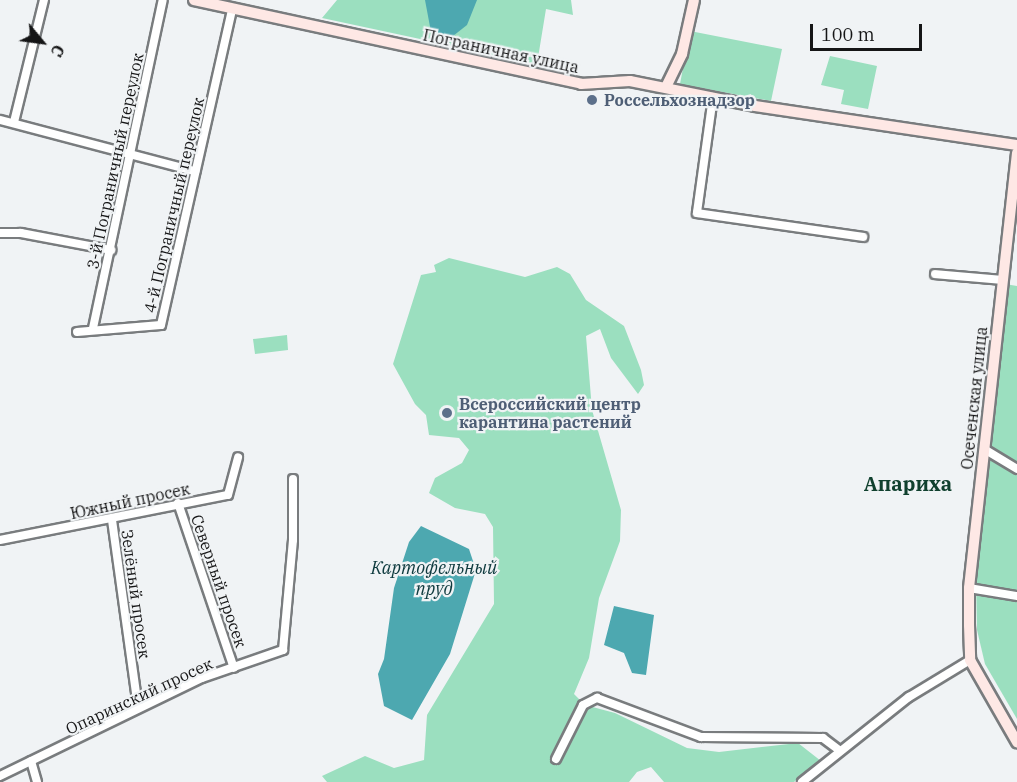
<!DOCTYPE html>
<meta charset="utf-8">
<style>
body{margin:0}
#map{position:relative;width:1017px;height:782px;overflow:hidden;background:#f0f3f5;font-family:"IBM Plex Serif",serif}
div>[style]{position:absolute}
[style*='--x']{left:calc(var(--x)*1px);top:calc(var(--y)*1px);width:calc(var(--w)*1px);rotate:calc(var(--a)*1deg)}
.green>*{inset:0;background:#9bdfbf}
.water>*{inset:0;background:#4da8b0}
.roads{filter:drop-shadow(2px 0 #797c7e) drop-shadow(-2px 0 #797c7e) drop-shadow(0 2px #797c7e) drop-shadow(0 -2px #797c7e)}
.street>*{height:8px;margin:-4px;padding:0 4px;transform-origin:4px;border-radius:4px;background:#fff}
.secondary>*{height:10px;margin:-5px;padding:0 5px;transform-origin:5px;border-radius:5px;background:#fee8e5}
.dots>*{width:16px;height:16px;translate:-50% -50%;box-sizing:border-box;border:3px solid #f0f3f5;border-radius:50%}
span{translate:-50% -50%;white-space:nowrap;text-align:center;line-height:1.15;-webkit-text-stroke:4.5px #f0f3f5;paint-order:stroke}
.street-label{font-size:16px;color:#151516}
.service-label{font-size:16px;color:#4e5e75;font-weight:700}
.left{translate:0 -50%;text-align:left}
.water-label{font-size:18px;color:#0e3a3e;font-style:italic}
.quarter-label{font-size:20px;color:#10402e;font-weight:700}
.north{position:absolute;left:12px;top:12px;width:60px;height:60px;-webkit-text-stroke:4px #f0f3f5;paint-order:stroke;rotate:119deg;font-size:16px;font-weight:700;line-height:24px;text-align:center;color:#151516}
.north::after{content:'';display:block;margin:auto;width:21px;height:27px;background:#151516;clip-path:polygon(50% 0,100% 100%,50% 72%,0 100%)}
.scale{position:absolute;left:810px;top:24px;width:112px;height:27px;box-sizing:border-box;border:3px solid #151516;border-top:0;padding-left:8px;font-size:18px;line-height:21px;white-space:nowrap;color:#151516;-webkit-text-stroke:4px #f0f3f5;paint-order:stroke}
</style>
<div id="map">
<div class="green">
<i style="clip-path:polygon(337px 0,571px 0,573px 15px,546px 9px,537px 64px,322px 18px)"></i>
<i style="clip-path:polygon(690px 31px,782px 49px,771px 101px,680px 84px)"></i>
<i style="clip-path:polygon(830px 56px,877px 66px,868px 109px,841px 104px,844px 90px,821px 85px)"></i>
<i style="clip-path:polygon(449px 258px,525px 277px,557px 267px,570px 274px,586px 300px,624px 326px,641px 370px,644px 385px,638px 394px,611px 358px,600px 329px,586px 336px,592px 410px,621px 510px,620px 541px,599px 598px,589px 658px,574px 694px,585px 705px,615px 713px,687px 748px,719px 752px,798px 743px,821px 761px,794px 782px,664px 782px,651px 767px,637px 772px,629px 782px,327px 782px,322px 776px,365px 756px,394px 768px,424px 760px,427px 715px,494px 604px,493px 527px,485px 514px,455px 508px,429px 493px,435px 478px,462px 463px,469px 450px,459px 438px,429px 435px,426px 415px,415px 404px,393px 364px,421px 275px,436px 272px,434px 265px)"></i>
<i style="clip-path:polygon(1005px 284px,1017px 286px,1017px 719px,985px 664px,977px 630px,976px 581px)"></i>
<i style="clip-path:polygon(287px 335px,288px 350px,255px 354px,253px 339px)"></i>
</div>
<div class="water">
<i style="clip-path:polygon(425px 0,477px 0,467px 25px,453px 36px,431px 32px)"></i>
<i style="clip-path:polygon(421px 526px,469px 549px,476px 570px,450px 654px,412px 720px,384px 706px,378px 674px,384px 659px,394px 588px,409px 542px)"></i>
<i style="clip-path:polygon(614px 606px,654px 615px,646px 675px,632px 673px,624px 653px,604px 645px)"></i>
</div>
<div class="roads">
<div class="street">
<i style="--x:713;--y:97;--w:117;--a:97.9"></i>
<i style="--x:697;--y:213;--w:168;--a:8.2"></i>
<i style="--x:0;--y:120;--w:202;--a:14.7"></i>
<i style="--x:14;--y:122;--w:126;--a:-76.2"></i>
<i style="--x:0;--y:233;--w:21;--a:0"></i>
<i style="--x:21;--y:233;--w:92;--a:10.7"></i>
<i style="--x:935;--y:274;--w:67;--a:5.1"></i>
<i style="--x:93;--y:328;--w:335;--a:-78"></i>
<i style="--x:77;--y:332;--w:84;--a:-4.8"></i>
<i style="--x:161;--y:325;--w:324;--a:-77.3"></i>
<i style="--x:984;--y:449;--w:39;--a:31"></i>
<i style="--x:178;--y:503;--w:174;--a:71.3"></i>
<i style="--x:112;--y:520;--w:190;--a:82.1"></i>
<i style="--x:0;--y:540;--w:232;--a:-11.2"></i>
<i style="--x:228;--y:495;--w:39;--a:-75"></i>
<i style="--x:969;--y:588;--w:49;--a:9.5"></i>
<i style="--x:556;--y:759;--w:60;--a:-63.4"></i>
<i style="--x:583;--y:705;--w:16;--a:-27"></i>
<i style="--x:597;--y:698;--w:111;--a:20.6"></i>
<i style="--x:701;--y:737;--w:122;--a:0.5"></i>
<i style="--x:823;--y:738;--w:21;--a:37"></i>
<i style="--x:31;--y:761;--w:22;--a:74"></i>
<i style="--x:0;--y:776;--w:225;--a:-25.9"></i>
<i style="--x:202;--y:678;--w:86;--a:-19.1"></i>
<i style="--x:283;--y:650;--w:110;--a:-84.8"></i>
<i style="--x:293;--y:540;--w:61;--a:-90"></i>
<i style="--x:802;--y:782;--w:137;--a:-38.5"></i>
<i style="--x:909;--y:697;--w:71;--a:-31.2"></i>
</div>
<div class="secondary">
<i style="--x:194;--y:0;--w:396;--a:12.2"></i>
<i style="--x:581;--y:84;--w:49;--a:-3.5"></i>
<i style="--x:630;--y:81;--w:127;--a:11.3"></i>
<i style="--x:755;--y:106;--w:265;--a:8.5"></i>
<i style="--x:666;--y:87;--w:37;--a:-64"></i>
<i style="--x:682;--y:54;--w:55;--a:-77.5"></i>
<i style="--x:1017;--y:153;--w:438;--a:96.3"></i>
<i style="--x:969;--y:588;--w:37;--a:90"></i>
<i style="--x:969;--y:625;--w:35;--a:88"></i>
<i style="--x:970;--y:660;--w:95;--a:60.2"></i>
</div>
</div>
<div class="dots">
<i style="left:592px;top:100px;background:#5c6f8a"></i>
<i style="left:447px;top:413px;background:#5c6f8a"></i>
</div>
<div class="street-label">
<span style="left:501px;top:51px;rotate:12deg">Пограничная улица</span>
<span style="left:115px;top:161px;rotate:-78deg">3-й Пограничный переулок</span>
<span style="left:174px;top:205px;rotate:-77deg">4-й Пограничный переулок</span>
<span style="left:974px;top:398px;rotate:-84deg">Осеченская улица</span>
<span style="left:130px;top:501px;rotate:-12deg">Южный просек</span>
<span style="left:219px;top:581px;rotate:71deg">Северный просек</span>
<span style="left:136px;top:594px;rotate:82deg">Зелёный просек</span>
<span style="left:139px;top:696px;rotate:-25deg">Опаринский просек</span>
</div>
<div class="service-label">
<span class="left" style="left:604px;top:100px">Россельхознадзор</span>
<span class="left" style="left:459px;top:413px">Всероссийский центр<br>карантина растений</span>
</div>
<div class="water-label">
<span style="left:434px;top:579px">Картофельный<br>пруд</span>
</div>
<div class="quarter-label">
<span style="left:908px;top:483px">Апариха</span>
</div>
<div class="north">С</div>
<div class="scale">100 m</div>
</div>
